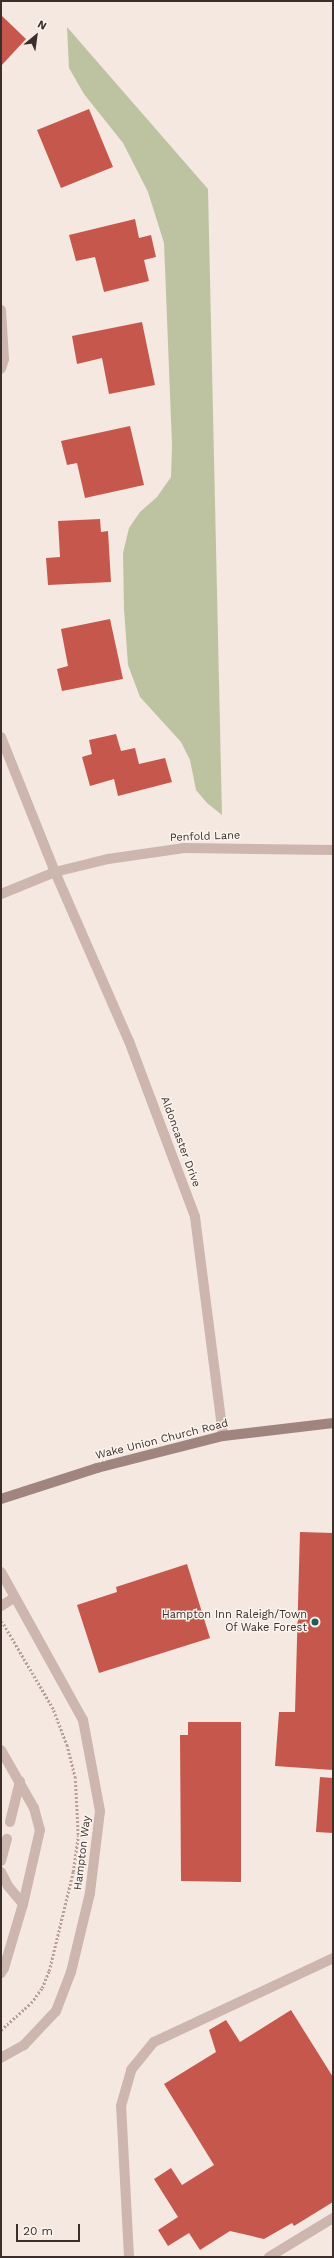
<!DOCTYPE html>
<style>
body{margin:0}
#map{position:relative;width:334px;height:2258px;overflow:hidden;background:#f4e8e1;font-family:"Work Sans",sans-serif}
div>[style]{position:absolute}
[style*='--x']{left:calc(var(--x)*1px);top:calc(var(--y)*1px);width:calc(var(--w)*1px);rotate:calc(var(--a)*1deg)}
.green>*{inset:0;background:#bdc3a1}
.building>*{inset:0;background:#c6574d}
.path>*{height:2.5px;margin-top:-1.25px;transform-origin:0;background:repeating-linear-gradient(90deg,#b8a097 0 2px,transparent 0 4px)}
.lane>*{height:10px;margin:-5px;padding:0 5px;transform-origin:5px;border-radius:5px;background:#ccb6ad}
.street>*{height:10px;margin:-5px;padding:0 5px;transform-origin:5px;border-radius:5px;background:#ccb6ad}
.secondary>*{height:10px;margin:-5px;padding:0 5px;transform-origin:5px;border-radius:5px;background:#a0857e}
.dots>*{width:11px;height:11px;translate:-50% -50%;box-sizing:border-box;border:2px solid #fbf3ee;border-radius:50%}
span{translate:-50% -50%;white-space:nowrap;text-align:center;line-height:1.15;-webkit-text-stroke:3px #fbf3ee;paint-order:stroke}
.street-label{font-size:11px;color:#3b2e2b}
.poi-label{font-size:11px;color:#3b2e2b}
.right{translate:-100% -50%;text-align:right}
.frame{position:absolute;inset:0;border:2px solid #3b2e2b;pointer-events:none}
.north{position:absolute;left:16px;top:16px;width:40px;height:40px;-webkit-text-stroke:3px #fbf3ee;paint-order:stroke;rotate:29deg;font-size:11px;font-weight:700;line-height:16px;text-align:center;color:#3b2e2b}
.north::after{content:'';display:block;margin:auto;width:14px;height:18px;background:#3b2e2b;clip-path:polygon(50% 0,100% 100%,50% 72%,0 100%)}
.scale{position:absolute;left:16px;top:2224px;width:64px;height:18px;box-sizing:border-box;border:2px solid #3b2e2b;border-top:0;padding-left:5px;font-size:12px;line-height:14px;white-space:nowrap;color:#3b2e2b;-webkit-text-stroke:3px #fbf3ee;paint-order:stroke}
</style>
<div id="map">
<div class="green">
<i style="clip-path:polygon(67px 27px,208px 189px,222px 815px,207px 803px,196px 790px,190px 760px,181px 742px,140px 697px,128px 665px,124px 609px,123px 553px,129px 528px,140px 512px,157px 497px,171px 477px,172px 445px,164px 243px,148px 192px,123px 143px,84px 94px,69px 68px)"></i>
</div>
<div class="building">
<i style="clip-path:polygon(1px 15px,26px 39px,1px 66px)"></i>
<i style="clip-path:polygon(89px 109px,113px 167px,61px 188px,37px 130px)"></i>
<i style="clip-path:polygon(135px 219px,139px 238px,151px 235px,156px 257px,144px 260px,149px 281px,104px 292px,95px 257px,76px 261px,69px 235px)"></i>
<i style="clip-path:polygon(142px 322px,155px 385px,109px 394px,102px 358px,77px 364px,72px 336px)"></i>
<i style="clip-path:polygon(130px 426px,144px 485px,85px 498px,77px 463px,67px 465px,61px 441px)"></i>
<i style="clip-path:polygon(100px 519px,101px 532px,108px 531px,111px 582px,48px 585px,46px 558px,60px 557px,58px 521px)"></i>
<i style="clip-path:polygon(110px 619px,123px 679px,62px 691px,57px 669px,68px 666px,61px 629px)"></i>
<i style="clip-path:polygon(116px 734px,121px 751px,135px 748px,139px 764px,165px 758px,172px 782px,118px 796px,114px 779px,90px 786px,82px 757px,92px 754px,89px 740px)"></i>
<i style="clip-path:polygon(300px 1532px,333px 1533px,333px 1770px,275px 1766px,279px 1712px,295px 1712px)"></i>
<i style="clip-path:polygon(187px 1564px,210px 1638px,99px 1673px,77px 1605px,117px 1592px,116px 1587px)"></i>
<i style="clip-path:polygon(188px 1722px,241px 1722px,241px 1882px,181px 1881px,180px 1735px,188px 1735px)"></i>
<i style="clip-path:polygon(320px 1777px,333px 1778px,333px 1833px,316px 1832px)"></i>
<i style="clip-path:polygon(291px 2010px,333px 2077px,333px 2202px,294px 2226px,292px 2223px,264px 2239px,230px 2231px,200px 2250px,189px 2233px,168px 2246px,158px 2230px,178px 2217px,154px 2179px,171px 2168px,182px 2185px,214px 2165px,164px 2084px,216px 2052px,209px 2030px,226px 2020px,240px 2042px)"></i>
</div>
<div class="path">
<i style="--x:1;--y:2030;--w:40;--a:-42"></i>
<i style="--x:31;--y:2003;--w:19;--a:-54"></i>
<i style="--x:42;--y:1988;--w:18;--a:-68"></i>
<i style="--x:49;--y:1971;--w:102;--a:-76.4"></i>
<i style="--x:73;--y:1872;--w:37;--a:-82"></i>
<i style="--x:78;--y:1835;--w:57;--a:-93"></i>
<i style="--x:75;--y:1778;--w:33;--a:-104"></i>
<i style="--x:67;--y:1746;--w:40;--a:-111"></i>
<i style="--x:53;--y:1709;--w:101;--a:-120.4"></i>
</div>
<div class="lane">
<i style="--x:1;--y:1606;--w:15;--a:-32"></i>
<i style="--x:1;--y:1750;--w:67;--a:60.4"></i>
<i style="--x:34;--y:1808;--w:23;--a:75"></i>
<i style="--x:40;--y:1830;--w:76;--a:102.9"></i>
<i style="--x:23;--y:1904;--w:67;--a:106.5"></i>
<i style="--x:4;--y:1968;--w:6;--a:121"></i>
<i style="--x:10;--y:1822;--w:42;--a:-76.3"></i>
<i style="--x:1;--y:1861;--w:23;--a:-75"></i>
<i style="--x:1;--y:1872;--w:16;--a:63"></i>
<i style="--x:8;--y:1886;--w:23;--a:50"></i>
<i style="--x:129;--y:2257;--w:151;--a:-93"></i>
<i style="--x:121;--y:2106;--w:37;--a:-74"></i>
<i style="--x:131;--y:2070;--w:36;--a:-51"></i>
<i style="--x:154;--y:2042;--w:198;--a:-25.1"></i>
<i style="--x:269;--y:2257;--w:75;--a:-31.4"></i>
</div>
<div class="street">
<i style="--x:1;--y:310;--w:49;--a:86.5"></i>
<i style="--x:4;--y:359;--w:10;--a:107"></i>
<i style="--x:1;--y:737;--w:145;--a:68.2"></i>
<i style="--x:55;--y:872;--w:184;--a:66.4"></i>
<i style="--x:129;--y:1041;--w:188;--a:69.4"></i>
<i style="--x:195;--y:1217;--w:221;--a:82.7"></i>
<i style="--x:1;--y:894;--w:58;--a:-22.2"></i>
<i style="--x:55;--y:872;--w:55;--a:-13.8"></i>
<i style="--x:108;--y:859;--w:77;--a:-8.2"></i>
<i style="--x:184;--y:848;--w:149;--a:0.8"></i>
<i style="--x:1;--y:1572;--w:169;--a:61"></i>
<i style="--x:83;--y:1720;--w:93;--a:79.4"></i>
<i style="--x:100;--y:1811;--w:83;--a:97"></i>
<i style="--x:90;--y:1893;--w:81;--a:103.5"></i>
<i style="--x:71;--y:1972;--w:42;--a:111"></i>
<i style="--x:56;--y:2011;--w:47;--a:133.3"></i>
<i style="--x:24;--y:2045;--w:26;--a:151"></i>
</div>
<div class="secondary">
<i style="--x:1;--y:1499;--w:101;--a:-17.9"></i>
<i style="--x:97;--y:1468;--w:130;--a:-14.3"></i>
<i style="--x:223;--y:1436;--w:111;--a:-6.7"></i>
</div>
<div class="dots">
<i style="left:315px;top:1622px;background:#205d57"></i>
</div>
<div class="street-label">
<span style="left:205px;top:837px;rotate:-2deg">Penfold Lane</span>
<span style="left:180px;top:1142px;rotate:70deg">Aldoncaster Drive</span>
<span style="left:162px;top:1440px;rotate:-14deg">Wake Union Church Road</span>
<span style="left:83px;top:1853px;rotate:-83deg">Hampton Way</span>
</div>
<div class="poi-label">
<span class="right" style="left:307px;top:1622px">Hampton Inn Raleigh/Town<br>Of Wake Forest</span>
</div>
<div class="frame"></div>
<div class="north">N</div>
<div class="scale">20 m</div>
</div>
